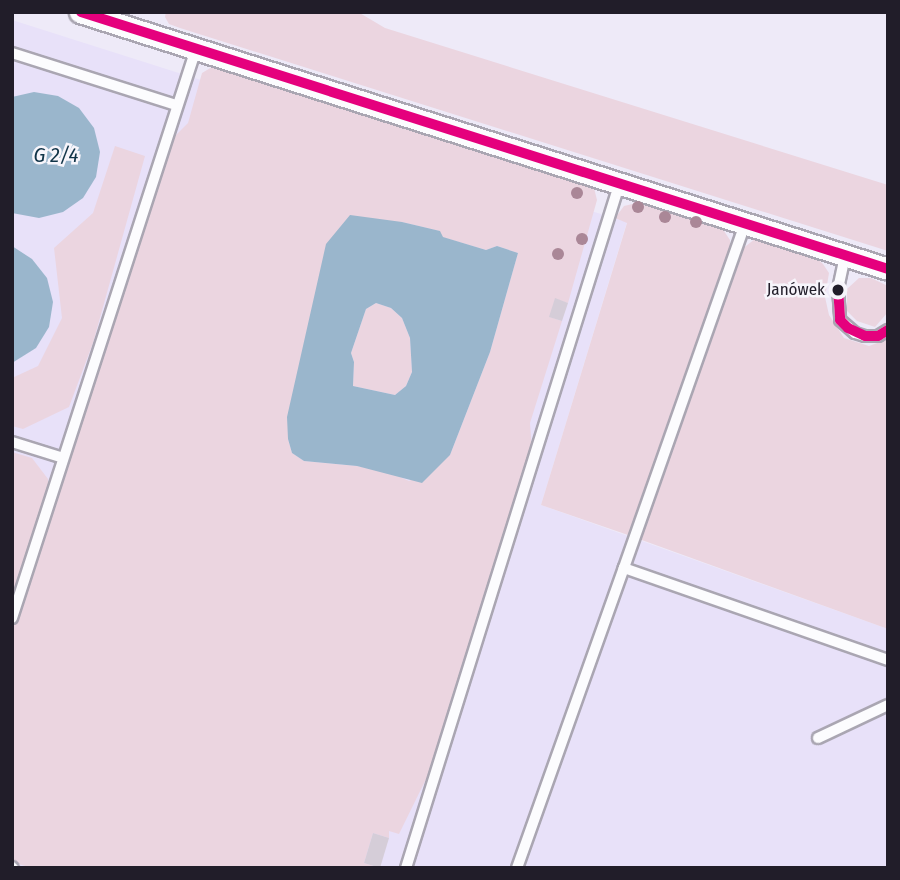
<!DOCTYPE html>
<meta charset="utf-8">
<style>
body{margin:0}
#map{position:relative;width:900px;height:880px;overflow:hidden;background:#eeeaf8;font-family:"Fira Sans Condensed",sans-serif}
div>[style]{position:absolute}
[style*='--x']{left:calc(var(--x)*1px);top:calc(var(--y)*1px);width:calc(var(--w)*1px);rotate:calc(var(--a)*1deg)}
.built>*{inset:0;background:#e8e1f9}
.green>*{inset:0;background:#ebd5e0}
.water>*{inset:0;background:#9ab6cc}
.building>*{inset:0;background:#d5cdd8}
.roads{filter:drop-shadow(2px 0 #aaa6b2) drop-shadow(-2px 0 #aaa6b2) drop-shadow(0 2px #aaa6b2) drop-shadow(0 -2px #aaa6b2)}
.lane>*{height:10px;margin:-5px;padding:0 5px;transform-origin:5px;border-radius:5px;background:#fcfcfe}
.street>*{height:21px;margin:-10.5px;padding:0 10.5px;transform-origin:10.5px;border-radius:10.5px;background:#fcfcfe}
.bus-1>*{height:10px;margin:-5px;padding:0 5px;transform-origin:5px;border-radius:5px;background:#e5007d}
.trees>*{width:12px;height:12px;margin:-6px;border-radius:50%;background:#aa8797}
.dots>*{width:19px;height:19px;translate:-50% -50%;box-sizing:border-box;border:4px solid #f7f5fb;border-radius:50%}
span{translate:-50% -50%;white-space:nowrap;text-align:center;line-height:1.15;-webkit-text-stroke:5px #f7f5fb;paint-order:stroke}
.bus-label{font-size:17px;color:#211d29}
.right{translate:-100% -50%;text-align:right}
.water-label{font-size:21px;color:#113448;font-style:italic}
.frame{position:absolute;inset:0;border:14px solid #211d29;pointer-events:none}
</style>
<div id="map">
<div class="built">
<i style="clip-path:polygon(12px 20px,204px 81px,201px 91px,627px 222px,541px 505px,888px 629px,888px 868px,12px 868px)"></i>
</div>
<div class="green">
<i style="clip-path:polygon(166px 12px,358px 12px,385px 28px,888px 185px,888px 251px,180px 28px,169px 24px,165px 17px)"></i>
<i style="clip-path:polygon(evenodd,217px 64px,593px 184px,597px 200px,568px 303px,555px 299px,550px 317px,562px 321px,530px 423px,532px 451px,430px 771px,399px 834px,389px 831px,389px 838px,373px 833px,364px 863px,380px 868px,32px 868px,12px 862px,12px 631px,172px 139px,188px 123px,202px 73px,217px 64px,402px 222px,439px 231px,442px 237px,486px 250px,497px 246px,518px 253px,490px 352px,450px 455px,409px 481px,391px 473px,357px 466px,304px 461px,292px 453px,288px 439px,402px 222px)"></i>
<i style="clip-path:polygon(115px 146px,145px 156px,93px 343px,69px 407px,23px 429px,12px 426px,12px 378px,38px 366px,62px 318px,54px 248px,93px 213px)"></i>
<i style="clip-path:polygon(645px 201px,720px 225px,730px 240px,730px 251px,628px 535px,541px 505px,627px 223px,615px 218px,624px 206px)"></i>
<i style="clip-path:polygon(755px 239px,814px 256px,823px 264px,829px 273px,825px 297px,829px 315px,844px 338px,869px 346px,888px 339px,888px 629px,639px 539px,742px 249px)"></i>
<i style="clip-path:polygon(859px 278px,871px 278px,888px 286px,888px 312px,875px 327px,857px 321px,847px 311px,847px 289px)"></i>
<i style="clip-path:polygon(376px 303px,391px 308px,402px 318px,410px 338px,412px 372px,406px 386px,395px 395px,353px 386px,354px 362px,351px 353px,366px 309px)"></i>
<i style="clip-path:polygon(12px 452px,32px 458px,48px 479px,48px 488px,12px 601px)"></i>
</div>
<div class="water">
<i style="clip-path:polygon(34px 92px,58px 96px,79px 108px,94px 128px,100px 152px,96px 177px,83px 198px,63px 212px,39px 218px,12px 213px,12px 97px)"></i>
<i style="clip-path:polygon(evenodd,350px 215px,402px 222px,440px 231px,443px 237px,486px 250px,497px 246px,518px 253px,490px 352px,450px 455px,422px 483px,357px 466px,304px 461px,292px 453px,288px 439px,287px 417px,326px 244px,350px 215px,376px 303px,391px 308px,402px 318px,410px 338px,412px 372px,406px 386px,395px 395px,353px 386px,354px 362px,351px 353px,366px 309px,376px 303px)"></i>
<i style="clip-path:polygon(12px 246px,32px 259px,47px 278px,53px 302px,49px 327px,36px 348px,12px 363px)"></i>
</div>
<div class="building">
<i style="clip-path:polygon(555px 298px,568px 303px,562px 321px,549px 317px)"></i>
<i style="clip-path:polygon(373px 833px,389px 838px,380px 868px,364px 863px)"></i>
</div>
<div class="roads">
<div class="lane">
<i style="--x:12;--y:53;--w:172;--a:17.6"></i>
<i style="--x:745;--y:224;--w:365;--a:109.4"></i>
<i style="--x:624;--y:568;--w:280;--a:19.2"></i>
<i style="--x:845;--y:256;--w:33;--a:102"></i>
<i style="--x:838;--y:288;--w:32;--a:86"></i>
<i style="--x:840;--y:320;--w:20;--a:41"></i>
<i style="--x:855;--y:333;--w:10;--a:17"></i>
<i style="--x:865;--y:336;--w:13;--a:0"></i>
<i style="--x:878;--y:336;--w:12;--a:-31"></i>
<i style="--x:12;--y:442;--w:53;--a:17.4"></i>
<i style="--x:12;--y:618;--w:598;--a:-72.08"></i>
<i style="--x:818;--y:738;--w:77;--a:-25.2"></i>
<i style="--x:12;--y:867;--w:1;--a:45"></i>
<i style="--x:406;--y:868;--w:715;--a:-72.68"></i>
<i style="--x:517;--y:868;--w:319;--a:-70.4"></i>
</div>
<div class="street">
<i style="--x:80;--y:12;--w:848;--a:17.64"></i>
</div>
</div>
<div class="bus-1">
<i style="--x:81;--y:12;--w:847;--a:17.66"></i>
<i style="--x:838;--y:288;--w:32;--a:86"></i>
<i style="--x:840;--y:320;--w:11;--a:45"></i>
<i style="--x:848;--y:328;--w:19;--a:25"></i>
<i style="--x:865;--y:336;--w:13;--a:0"></i>
<i style="--x:878;--y:336;--w:12;--a:-31"></i>
</div>
<div class="trees">
<i style="left:577px;top:193px"></i>
<i style="left:638px;top:207px"></i>
<i style="left:665px;top:217px"></i>
<i style="left:696px;top:222px"></i>
<i style="left:582px;top:239px"></i>
<i style="left:558px;top:254px"></i>
</div>
<div class="dots">
<i style="left:838px;top:290px;background:#211d29"></i>
</div>
<div class="bus-label">
<span class="right" style="left:825px;top:290px">Janówek</span>
</div>
<div class="water-label">
<span style="left:56px;top:155px">G 2/4</span>
</div>
<div class="frame"></div>
</div>
